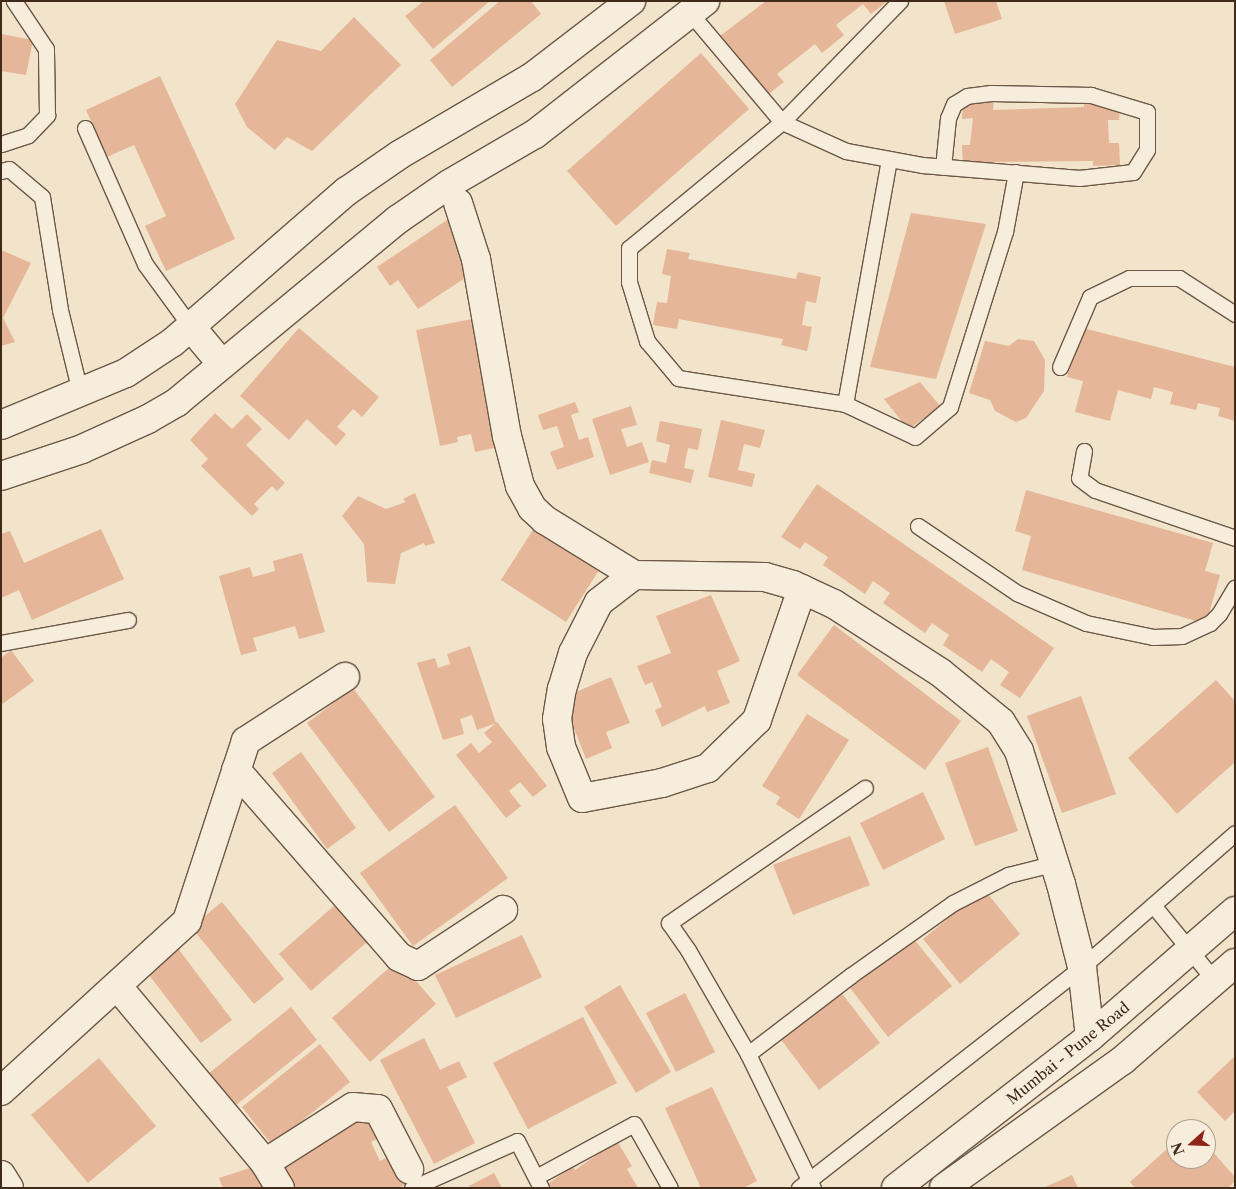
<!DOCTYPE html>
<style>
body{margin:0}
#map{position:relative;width:1236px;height:1189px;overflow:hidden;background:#f1e4cb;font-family:"Libre Caslon Text",serif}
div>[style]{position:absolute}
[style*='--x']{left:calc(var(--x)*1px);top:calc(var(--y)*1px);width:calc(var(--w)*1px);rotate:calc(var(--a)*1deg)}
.building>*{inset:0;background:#e5b697}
.roads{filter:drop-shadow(1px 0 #6c5846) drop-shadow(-1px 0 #6c5846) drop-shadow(0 1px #6c5846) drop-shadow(0 -1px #6c5846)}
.service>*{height:15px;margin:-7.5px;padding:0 7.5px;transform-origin:7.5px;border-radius:7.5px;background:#f6eddd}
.minor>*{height:28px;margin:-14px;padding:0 14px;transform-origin:14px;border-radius:14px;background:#f6eddd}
.tertiary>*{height:28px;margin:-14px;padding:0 14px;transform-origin:14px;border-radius:14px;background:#f6eddd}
.secondary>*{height:28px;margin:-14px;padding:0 14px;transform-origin:14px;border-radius:14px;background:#f6eddd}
span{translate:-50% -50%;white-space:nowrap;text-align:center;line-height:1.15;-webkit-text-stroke:4.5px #f6eddd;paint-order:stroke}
.street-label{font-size:15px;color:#402a1a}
.frame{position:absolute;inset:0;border:2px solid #402a1a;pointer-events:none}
.north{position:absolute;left:1166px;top:1119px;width:50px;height:50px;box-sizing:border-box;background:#f6eddd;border:1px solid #ad9f8f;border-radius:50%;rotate:250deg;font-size:14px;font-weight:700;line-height:20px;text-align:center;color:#402a1a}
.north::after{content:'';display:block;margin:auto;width:18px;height:22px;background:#8f2418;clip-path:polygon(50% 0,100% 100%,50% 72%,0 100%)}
</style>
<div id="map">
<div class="building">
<i style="clip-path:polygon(424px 1px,490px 1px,433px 49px,405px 16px)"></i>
<i style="clip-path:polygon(500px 1px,531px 1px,541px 14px,452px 87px,430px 60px)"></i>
<i style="clip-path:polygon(766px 1px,888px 1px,871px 14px,863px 4px,836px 25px,844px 35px,822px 53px,815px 44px,777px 74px,784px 82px,766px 96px,720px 36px)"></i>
<i style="clip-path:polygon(944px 1px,996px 1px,1002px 19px,955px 34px)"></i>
<i style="clip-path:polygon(354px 17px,401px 65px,312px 151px,287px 137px,275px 150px,247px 127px,235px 104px,277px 40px,321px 51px)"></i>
<i style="clip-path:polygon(1px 34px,33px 40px,26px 75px,1px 71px)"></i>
<i style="clip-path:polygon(701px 53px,749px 109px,616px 226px,567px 171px)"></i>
<i style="clip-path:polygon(160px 76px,235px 239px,166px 271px,145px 226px,166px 216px,134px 145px,107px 157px,86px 110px)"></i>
<i style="clip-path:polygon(994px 99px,993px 110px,1084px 107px,1084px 99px,1120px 109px,1119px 120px,1108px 120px,1109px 143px,1119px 143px,1120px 165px,1093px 166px,1093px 161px,982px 162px,982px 167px,963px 167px,962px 145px,970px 145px,973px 118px,962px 119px,963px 102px)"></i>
<i style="clip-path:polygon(911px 213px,986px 224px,936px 379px,870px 367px)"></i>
<i style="clip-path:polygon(453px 216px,463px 231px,454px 237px,477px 270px,418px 309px,398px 280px,390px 286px,377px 267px)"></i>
<i style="clip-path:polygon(667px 249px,690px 253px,688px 259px,796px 279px,798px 272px,821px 277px,816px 303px,806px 301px,802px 325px,812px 327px,807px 351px,781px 345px,783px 339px,679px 319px,677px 329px,653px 325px,657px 302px,667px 303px,671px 276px,662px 274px)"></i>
<i style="clip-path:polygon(1px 250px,31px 263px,3px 318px,15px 342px,1px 346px)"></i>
<i style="clip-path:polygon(477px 318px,503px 446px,475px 452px,471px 434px,457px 437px,458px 442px,440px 446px,416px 330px)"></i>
<i style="clip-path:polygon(1079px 327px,1235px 367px,1235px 421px,1218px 416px,1220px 408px,1198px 403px,1196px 410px,1170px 404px,1173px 392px,1154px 387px,1151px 399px,1118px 390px,1110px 421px,1075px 412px,1083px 381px,1067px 377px)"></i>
<i style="clip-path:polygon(299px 328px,379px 397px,362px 417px,353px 409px,337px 427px,346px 434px,336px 446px,307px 419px,289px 440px,240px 396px)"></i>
<i style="clip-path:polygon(1018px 339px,1034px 341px,1045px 360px,1044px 391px,1026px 418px,1016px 422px,995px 411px,990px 400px,969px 393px,985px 341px,1009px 346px)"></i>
<i style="clip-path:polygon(920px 382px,941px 407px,908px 429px,884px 399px)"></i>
<i style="clip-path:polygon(575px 402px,579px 412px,571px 415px,579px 440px,588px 437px,594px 457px,557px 470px,550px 452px,564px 447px,557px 426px,543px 430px,538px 415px)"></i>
<i style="clip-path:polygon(631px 406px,637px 425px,621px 429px,627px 447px,642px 442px,649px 462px,610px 475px,592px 419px)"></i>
<i style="clip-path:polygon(215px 413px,232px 429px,247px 414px,262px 429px,246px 445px,285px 483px,277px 491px,272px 486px,254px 504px,259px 509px,252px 516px,201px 466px,208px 459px,190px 440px)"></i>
<i style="clip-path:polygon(721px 420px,765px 430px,760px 448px,744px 444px,738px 470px,755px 474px,752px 487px,708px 477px)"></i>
<i style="clip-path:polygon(660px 421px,702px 429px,698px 450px,688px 448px,684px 468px,694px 470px,691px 483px,649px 473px,652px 460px,666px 463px,670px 445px,656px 441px)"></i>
<i style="clip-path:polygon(817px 484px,1054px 648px,1020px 698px,1000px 685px,1009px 672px,991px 659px,982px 672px,943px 645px,949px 635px,932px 623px,925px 633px,883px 603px,890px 593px,873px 581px,865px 594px,823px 565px,828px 557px,805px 542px,800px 549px,781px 537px)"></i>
<i style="clip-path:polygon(1026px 490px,1213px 543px,1205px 571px,1220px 575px,1206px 624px,1022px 570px,1031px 536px,1015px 531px)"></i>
<i style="clip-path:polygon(415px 493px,435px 543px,425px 546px,424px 543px,401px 553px,395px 584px,367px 582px,364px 544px,342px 516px,358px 496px,386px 509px,406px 502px,403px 499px)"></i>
<i style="clip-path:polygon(534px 528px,599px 570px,566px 622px,501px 580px)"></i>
<i style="clip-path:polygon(101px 529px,124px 579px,32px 620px,19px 590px,1px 598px,1px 534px,10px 531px,24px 563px)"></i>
<i style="clip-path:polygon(302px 553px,325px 632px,299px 639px,295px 626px,253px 638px,257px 651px,241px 655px,219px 576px,250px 567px,253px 577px,275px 571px,273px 561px)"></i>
<i style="clip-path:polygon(711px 595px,740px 661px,717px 671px,730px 703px,707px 712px,705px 706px,662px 727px,655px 710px,662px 707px,652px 682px,645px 685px,637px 666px,671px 653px,656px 616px)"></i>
<i style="clip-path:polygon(834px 625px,961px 721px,925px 770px,797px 675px)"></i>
<i style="clip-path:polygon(470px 646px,496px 723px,477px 730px,472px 715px,460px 719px,464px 734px,443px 740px,417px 663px,435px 658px,438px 668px,450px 664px,447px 654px)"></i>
<i style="clip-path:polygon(11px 650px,34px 681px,1px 705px,1px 658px)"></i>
<i style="clip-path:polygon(611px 677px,630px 723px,606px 732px,612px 748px,586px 759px,562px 698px)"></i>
<i style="clip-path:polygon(1216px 680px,1235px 701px,1235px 762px,1177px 814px,1128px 758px)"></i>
<i style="clip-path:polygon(353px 688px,435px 797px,389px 832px,307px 723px)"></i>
<i style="clip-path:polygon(1081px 696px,1116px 794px,1062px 813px,1027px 716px)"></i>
<i style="clip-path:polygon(807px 714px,849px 740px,799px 819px,776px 804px,780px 797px,762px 786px)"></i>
<i style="clip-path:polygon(497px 722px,547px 786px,533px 797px,520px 782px,509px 791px,521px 806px,506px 818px,456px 755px,471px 743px,479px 753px,492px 742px,484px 733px)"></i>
<i style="clip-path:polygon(988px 747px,1018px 831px,975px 846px,945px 763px)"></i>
<i style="clip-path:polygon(301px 752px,356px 828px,327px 849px,272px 773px)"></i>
<i style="clip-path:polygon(923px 792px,945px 839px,883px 870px,860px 823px)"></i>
<i style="clip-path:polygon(455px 805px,508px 878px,413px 946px,360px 873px)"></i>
<i style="clip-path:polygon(850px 836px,870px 885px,793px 915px,773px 865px)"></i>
<i style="clip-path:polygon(984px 889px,1020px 934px,960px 984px,923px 939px)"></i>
<i style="clip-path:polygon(343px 898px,375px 935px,311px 991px,279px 954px)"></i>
<i style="clip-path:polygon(222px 902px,284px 979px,254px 1004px,191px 927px)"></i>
<i style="clip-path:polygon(522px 935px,542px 977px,456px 1018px,435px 975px)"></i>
<i style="clip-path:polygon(913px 938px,952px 986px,888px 1037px,850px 988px)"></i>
<i style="clip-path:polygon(174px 943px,232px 1020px,201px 1043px,143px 967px)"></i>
<i style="clip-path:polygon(398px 960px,436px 1004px,370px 1062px,332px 1018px)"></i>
<i style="clip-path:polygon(620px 985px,671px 1072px,636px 1093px,584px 1007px)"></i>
<i style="clip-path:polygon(840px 991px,880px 1043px,819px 1090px,779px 1037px)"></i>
<i style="clip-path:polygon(685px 993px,715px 1052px,676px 1072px,646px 1013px)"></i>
<i style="clip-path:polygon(291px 1007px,317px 1040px,230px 1110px,203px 1078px)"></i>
<i style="clip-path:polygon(583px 1017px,617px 1083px,528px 1129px,493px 1063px)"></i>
<i style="clip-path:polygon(424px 1038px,440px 1070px,459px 1061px,467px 1077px,447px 1087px,475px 1143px,434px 1164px,380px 1060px)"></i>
<i style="clip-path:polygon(320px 1044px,350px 1082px,272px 1145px,242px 1107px)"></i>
<i style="clip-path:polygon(1235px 1056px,1235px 1111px,1225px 1121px,1197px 1092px)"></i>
<i style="clip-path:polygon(99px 1058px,156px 1126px,88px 1183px,31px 1115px)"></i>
<i style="clip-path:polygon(712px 1087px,757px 1181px,743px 1188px,701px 1188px,665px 1108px)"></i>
<i style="clip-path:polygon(376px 1113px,387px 1134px,371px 1142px,380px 1161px,396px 1153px,410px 1182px,398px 1188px,287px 1188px,273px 1159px,330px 1130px)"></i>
<i style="clip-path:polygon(617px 1141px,632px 1166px,627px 1169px,638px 1188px,551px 1188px,548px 1184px,563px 1173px,573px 1167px,575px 1170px)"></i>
<i style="clip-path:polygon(1176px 1141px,1176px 1159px,1206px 1159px,1206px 1144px,1235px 1177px,1235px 1181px,1228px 1188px,1135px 1188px,1130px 1182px)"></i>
<i style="clip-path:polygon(256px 1166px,264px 1188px,223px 1188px,219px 1178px)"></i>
<i style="clip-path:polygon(494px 1173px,502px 1188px,470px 1188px,469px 1186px)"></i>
<i style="clip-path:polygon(1072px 1175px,1078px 1188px,1043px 1188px)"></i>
</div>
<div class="roads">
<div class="service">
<i style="--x:900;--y:1;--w:169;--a:134.3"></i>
<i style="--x:782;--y:122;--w:198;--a:140.5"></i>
<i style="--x:629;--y:248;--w:34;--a:90"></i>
<i style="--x:629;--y:282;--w:62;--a:73"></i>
<i style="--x:647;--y:341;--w:48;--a:50"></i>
<i style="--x:678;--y:378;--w:169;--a:8.8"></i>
<i style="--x:845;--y:404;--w:77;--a:25.2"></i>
<i style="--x:915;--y:437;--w:46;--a:-40.6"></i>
<i style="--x:950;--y:407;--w:183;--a:-72.6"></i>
<i style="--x:1005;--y:232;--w:61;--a:-79.6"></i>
<i style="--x:691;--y:14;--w:141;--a:49.9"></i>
<i style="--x:782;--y:122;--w:70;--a:24.4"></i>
<i style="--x:846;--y:151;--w:77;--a:10.4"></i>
<i style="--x:922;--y:165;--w:158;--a:4.7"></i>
<i style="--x:1079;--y:178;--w:54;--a:-6.3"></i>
<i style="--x:1133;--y:172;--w:26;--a:-58"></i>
<i style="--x:1147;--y:150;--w:38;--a:-90"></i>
<i style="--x:1147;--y:112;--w:59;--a:-163.1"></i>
<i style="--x:1091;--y:95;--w:100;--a:-178.9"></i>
<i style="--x:991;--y:93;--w:24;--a:173"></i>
<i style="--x:967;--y:96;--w:15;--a:148"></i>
<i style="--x:954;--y:104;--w:15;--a:113"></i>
<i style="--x:948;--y:118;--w:49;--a:95.8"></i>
<i style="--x:85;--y:128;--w:149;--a:66.2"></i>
<i style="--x:145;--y:264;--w:78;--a:53.9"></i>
<i style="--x:1;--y:144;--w:28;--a:-18"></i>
<i style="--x:28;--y:135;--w:28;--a:-46"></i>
<i style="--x:47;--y:115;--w:66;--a:-90.9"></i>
<i style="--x:46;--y:49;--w:58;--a:-123.7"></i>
<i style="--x:1;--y:171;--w:8;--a:-14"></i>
<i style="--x:9;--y:169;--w:43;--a:40.3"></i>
<i style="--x:42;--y:197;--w:114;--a:80.9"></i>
<i style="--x:60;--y:310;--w:84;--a:76.3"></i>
<i style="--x:1060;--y:367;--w:76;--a:-66.8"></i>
<i style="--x:1090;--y:297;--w:43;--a:-26"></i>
<i style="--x:1129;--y:278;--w:50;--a:0"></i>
<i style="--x:1179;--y:278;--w:67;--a:32.7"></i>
<i style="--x:845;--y:404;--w:249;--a:-79.8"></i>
<i style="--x:1084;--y:451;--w:27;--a:100"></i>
<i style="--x:1079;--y:478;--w:20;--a:37"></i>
<i style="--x:1095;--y:490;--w:148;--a:18.9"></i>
<i style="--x:918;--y:526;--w:120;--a:34.1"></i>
<i style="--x:1017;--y:593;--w:75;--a:23.5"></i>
<i style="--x:1086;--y:623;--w:68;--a:11.8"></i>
<i style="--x:1153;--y:637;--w:29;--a:-2"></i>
<i style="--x:1182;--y:636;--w:31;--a:-25"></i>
<i style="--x:1210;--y:623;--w:13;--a:-45"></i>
<i style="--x:1219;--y:614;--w:31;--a:-59"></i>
<i style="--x:1;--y:643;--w:129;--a:-10.3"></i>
<i style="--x:1153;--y:905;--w:98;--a:50.8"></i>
<i style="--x:748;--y:1054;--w:128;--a:-37.4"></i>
<i style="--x:850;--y:976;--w:126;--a:-35.3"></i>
<i style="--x:953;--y:903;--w:62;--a:-27"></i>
<i style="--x:1008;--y:875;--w:45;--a:-14"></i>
<i style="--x:536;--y:1177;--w:111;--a:-28.4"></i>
<i style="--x:634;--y:1124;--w:73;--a:60.6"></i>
<i style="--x:412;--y:1188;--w:115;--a:-24.1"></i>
<i style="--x:517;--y:1141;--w:53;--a:62.9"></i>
<i style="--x:799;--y:1188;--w:359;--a:-38"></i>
<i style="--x:1082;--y:967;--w:203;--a:-41.2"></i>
<i style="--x:813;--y:1188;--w:149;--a:-115.9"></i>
<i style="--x:748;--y:1054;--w:120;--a:-120"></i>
<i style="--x:688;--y:950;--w:33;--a:-125"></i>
<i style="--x:669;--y:923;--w:238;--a:-34.6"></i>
</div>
<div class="minor">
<i style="--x:458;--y:203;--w:59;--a:72.2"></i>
<i style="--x:476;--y:259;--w:180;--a:80.1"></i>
<i style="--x:507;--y:436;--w:52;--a:75.4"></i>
<i style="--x:520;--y:486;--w:25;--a:61"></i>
<i style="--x:532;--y:508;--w:18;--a:43"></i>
<i style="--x:545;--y:520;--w:105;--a:31.7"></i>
<i style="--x:802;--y:589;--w:139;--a:109"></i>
<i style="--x:757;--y:720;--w:69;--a:135.6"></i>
<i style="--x:708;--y:768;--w:48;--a:161.9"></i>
<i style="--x:662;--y:783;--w:81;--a:169.4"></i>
<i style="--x:582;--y:798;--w:55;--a:-112.4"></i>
<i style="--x:561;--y:747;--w:28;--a:-98"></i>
<i style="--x:557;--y:719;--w:30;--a:-81"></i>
<i style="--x:562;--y:689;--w:38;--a:-73"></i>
<i style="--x:573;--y:653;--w:57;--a:-63"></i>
<i style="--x:599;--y:602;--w:44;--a:-37.6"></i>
<i style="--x:634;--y:575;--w:131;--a:0.9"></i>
<i style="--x:765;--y:577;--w:29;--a:16"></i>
<i style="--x:793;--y:585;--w:45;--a:24.9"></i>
<i style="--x:834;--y:604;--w:127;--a:32.8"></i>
<i style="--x:941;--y:673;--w:77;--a:39.2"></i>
<i style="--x:1001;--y:722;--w:34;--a:58"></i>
<i style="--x:1019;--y:751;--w:139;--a:72.5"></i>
<i style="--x:1061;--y:884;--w:86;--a:75.8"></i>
<i style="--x:1082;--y:967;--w:70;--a:83.5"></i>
<i style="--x:236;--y:770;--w:248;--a:48.9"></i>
<i style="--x:399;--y:957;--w:21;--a:25"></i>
<i style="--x:418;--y:966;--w:102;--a:-33.4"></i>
<i style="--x:118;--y:987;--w:229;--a:50.1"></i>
<i style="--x:265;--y:1163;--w:29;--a:59"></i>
<i style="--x:1;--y:1091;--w:252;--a:-42.4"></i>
<i style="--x:187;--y:921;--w:189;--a:-71.9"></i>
<i style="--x:246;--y:741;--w:118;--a:-32.9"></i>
<i style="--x:265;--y:1163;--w:104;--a:-32.5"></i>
<i style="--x:353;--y:1107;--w:25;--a:5"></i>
<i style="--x:378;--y:1109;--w:68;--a:62.7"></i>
</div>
<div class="tertiary">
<i style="--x:191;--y:327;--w:47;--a:50.2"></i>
<i style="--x:1;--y:425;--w:135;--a:-22.6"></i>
<i style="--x:126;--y:373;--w:56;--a:-33.4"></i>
<i style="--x:173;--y:342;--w:230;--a:-41"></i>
<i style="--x:347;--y:191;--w:63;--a:-34.7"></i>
<i style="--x:399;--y:155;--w:154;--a:-30.4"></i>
<i style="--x:532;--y:77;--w:125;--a:-37.5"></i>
<i style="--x:1;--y:476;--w:85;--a:-18.4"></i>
<i style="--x:82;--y:449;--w:72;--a:-24.4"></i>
<i style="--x:148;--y:419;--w:34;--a:-30"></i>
<i style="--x:177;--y:402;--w:286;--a:-39.6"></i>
<i style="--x:397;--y:220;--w:63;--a:-34.7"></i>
<i style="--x:449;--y:184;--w:99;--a:-30.2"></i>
<i style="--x:535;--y:134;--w:216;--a:-38"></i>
<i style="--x:1;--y:1175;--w:15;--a:58"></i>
</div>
<div class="secondary">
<i style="--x:896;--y:1188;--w:246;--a:-37.9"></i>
<i style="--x:1090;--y:1037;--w:192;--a:-41"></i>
<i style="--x:944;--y:1188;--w:220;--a:-35.6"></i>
<i style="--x:1123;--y:1060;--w:148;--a:-40.9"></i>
</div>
</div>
<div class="street-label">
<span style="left:1068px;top:1053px;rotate:-39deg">Mumbai - Pune Road</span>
</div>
<div class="frame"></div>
<div class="north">N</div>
</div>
